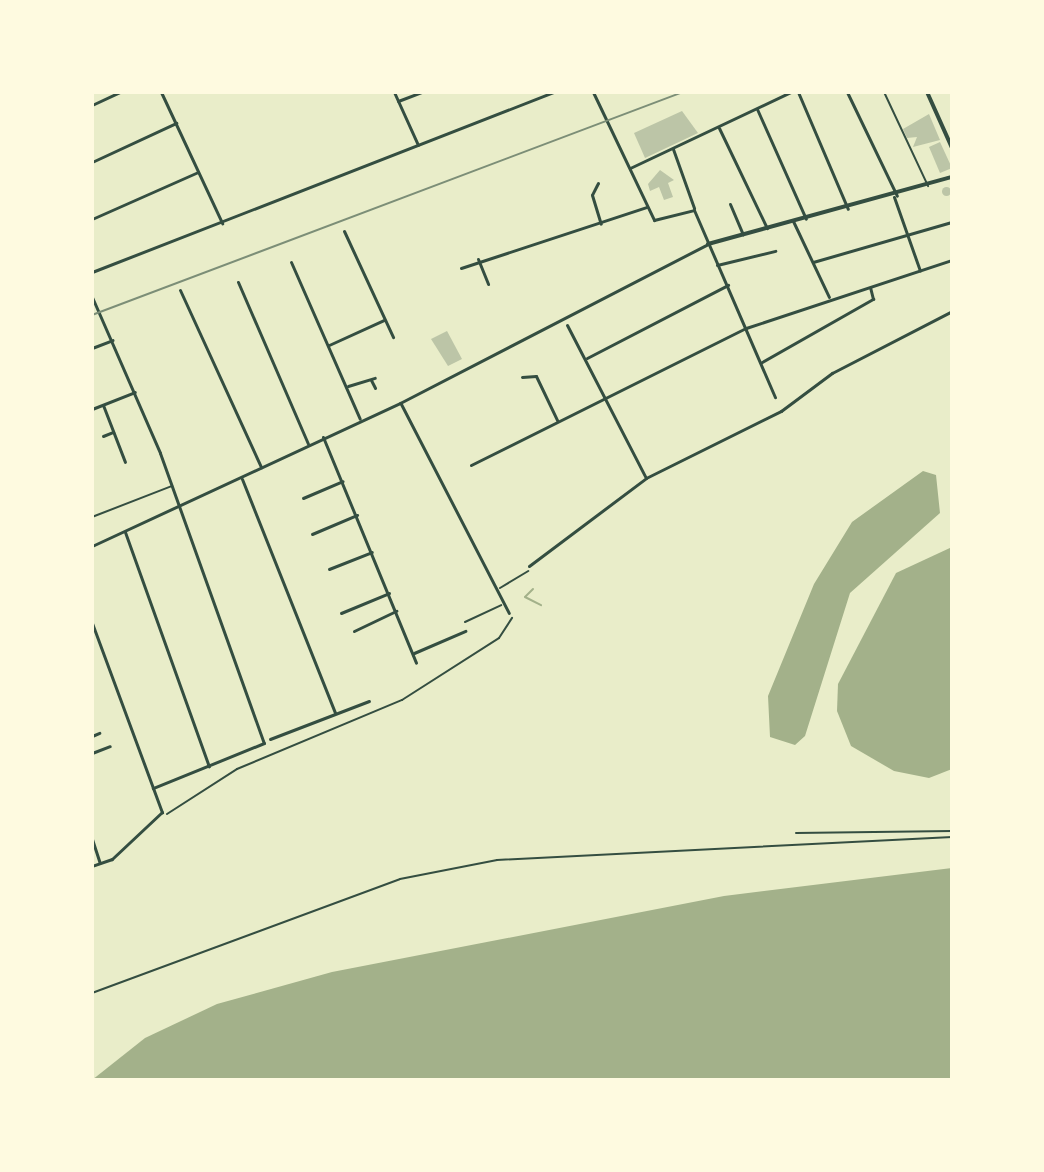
<!DOCTYPE html>
<style>
body{margin:0}
#map{position:relative;width:1044px;height:1172px;overflow:hidden;background:#e9edc9;font-family:Karla,sans-serif}
div>[style]{position:absolute}
[style*='--x']{left:calc(var(--x)*1px);top:calc(var(--y)*1px);width:calc(var(--w)*1px);rotate:calc(var(--a)*1deg)}
.water>*{inset:0;background:#a3b18a}
.stream>*{height:2px;margin:-1px;padding:0 1px;transform-origin:1px;border-radius:1px;background:#a3b18a}
.building>*{inset:0;background:#bcc5a7}
.round{border-radius:50%}
.path>*{height:2px;margin:-1px;padding:0 1px;transform-origin:1px;border-radius:1px;background:#344e41}
.service>*{height:2px;margin:-1px;padding:0 1px;transform-origin:1px;border-radius:1px;background:#344e41}
.pedestrian>*{height:2px;margin:-1px;padding:0 1px;transform-origin:1px;border-radius:1px;background:#344e41}
.minor>*{height:3px;margin:-1.5px;padding:0 1.5px;transform-origin:1.5px;border-radius:1.5px;background:#344e41}
.tertiary>*{height:4px;margin:-2px;padding:0 2px;transform-origin:2px;border-radius:2px;background:#344e41}
.rail>*{height:2px;margin:-1px;padding:0 1px;transform-origin:1px;border-radius:1px;background:#7c8e77}
span{translate:-50% -50%;white-space:nowrap;text-align:center;line-height:1.15;-webkit-text-stroke:8px #fefae0;paint-order:stroke}
.frame{position:absolute;inset:0;border:94px solid #fefae0;pointer-events:none}
</style>
<div id="map">
<div class="water">
<i style="clip-path:polygon(923px 471px,936px 475px,940px 513px,850px 593px,805px 736px,795px 745px,770px 737px,768px 696px,814px 584px,852px 522px)"></i>
<i style="clip-path:polygon(952px 547px,952px 769px,929px 778px,894px 771px,851px 746px,837px 711px,838px 684px,896px 573px)"></i>
<i style="clip-path:polygon(952px 868px,952px 1080px,92px 1080px,145px 1038px,217px 1004px,332px 972px,724px 896px)"></i>
</div>
<div class="stream">
<i style="--x:533;--y:589;--w:11;--a:135"></i>
<i style="--x:525;--y:597;--w:18;--a:27"></i>
</div>
<div class="building">
<i style="clip-path:polygon(682px 111px,698px 133px,645px 158px,634px 133px)"></i>
<i style="clip-path:polygon(929px 114px,940px 140px,913px 147px,917px 137px,907px 138px,903px 129px)"></i>
<i style="clip-path:polygon(940px 142px,952px 168px,940px 173px,929px 147px)"></i>
<i style="clip-path:polygon(660px 170px,674px 180px,668px 183px,673px 197px,664px 200px,659px 187px,650px 191px,648px 184px)"></i>
<i class="round" style="left:941.5px;top:186.5px;width:9px;height:9px"></i>
<i style="clip-path:polygon(447px 331px,462px 359px,448px 366px,431px 339px)"></i>
</div>
<div class="path">
<i style="--x:500;--y:588;--w:33;--a:-31"></i>
<i style="--x:167;--y:814;--w:83;--a:-32.7"></i>
<i style="--x:237;--y:769;--w:179;--a:-22.7"></i>
<i style="--x:402;--y:700;--w:115;--a:-32.6"></i>
<i style="--x:499;--y:638;--w:24;--a:-57"></i>
<i style="--x:92;--y:993;--w:328;--a:-20.3"></i>
<i style="--x:400;--y:879;--w:99;--a:-11.1"></i>
<i style="--x:497;--y:860;--w:456;--a:-2.9"></i>
</div>
<div class="service">
<i style="--x:884;--y:92;--w:104;--a:64.9"></i>
<i style="--x:92;--y:517;--w:86;--a:-21.2"></i>
<i style="--x:465;--y:622;--w:40;--a:-25"></i>
</div>
<div class="pedestrian">
<i style="--x:796;--y:833;--w:156;--a:-0.7"></i>
</div>
<div class="minor">
<i style="--x:161;--y:92;--w:145;--a:65"></i>
<i style="--x:394;--y:92;--w:58;--a:65.6"></i>
<i style="--x:593;--y:92;--w:142;--a:64.5"></i>
<i style="--x:654;--y:220;--w:41;--a:-14"></i>
<i style="--x:694;--y:210;--w:204;--a:66.6"></i>
<i style="--x:798;--y:92;--w:127;--a:66.9"></i>
<i style="--x:847;--y:92;--w:115;--a:64.3"></i>
<i style="--x:398;--y:101;--w:25;--a:-21"></i>
<i style="--x:92;--y:105;--w:31;--a:-25"></i>
<i style="--x:757;--y:109;--w:120;--a:66"></i>
<i style="--x:719;--y:128;--w:111;--a:64.4"></i>
<i style="--x:673;--y:149;--w:63;--a:70.4"></i>
<i style="--x:92;--y:162;--w:93;--a:-24.9"></i>
<i style="--x:630;--y:168;--w:178;--a:-25.3"></i>
<i style="--x:598;--y:183;--w:13;--a:117"></i>
<i style="--x:592;--y:195;--w:30;--a:73"></i>
<i style="--x:894;--y:197;--w:78;--a:70.6"></i>
<i style="--x:730;--y:204;--w:33;--a:67"></i>
<i style="--x:92;--y:219;--w:116;--a:-23.9"></i>
<i style="--x:793;--y:221;--w:84;--a:64.7"></i>
<i style="--x:344;--y:231;--w:117;--a:65.2"></i>
<i style="--x:478;--y:259;--w:27;--a:68"></i>
<i style="--x:291;--y:262;--w:171;--a:66.3"></i>
<i style="--x:813;--y:262;--w:145;--a:-16.1"></i>
<i style="--x:717;--y:265;--w:60;--a:-13.6"></i>
<i style="--x:461;--y:268;--w:195;--a:-18.2"></i>
<i style="--x:92;--y:272;--w:495;--a:-21.3"></i>
<i style="--x:238;--y:282;--w:176;--a:66.6"></i>
<i style="--x:180;--y:290;--w:195;--a:65.4"></i>
<i style="--x:92;--y:297;--w:170;--a:66.4"></i>
<i style="--x:160;--y:453;--w:308;--a:70.3"></i>
<i style="--x:264;--y:743;--w:120;--a:157.9"></i>
<i style="--x:567;--y:325;--w:172;--a:62.7"></i>
<i style="--x:329;--y:345;--w:60;--a:-24.4"></i>
<i style="--x:92;--y:348;--w:22;--a:-21"></i>
<i style="--x:587;--y:358;--w:159;--a:-27.4"></i>
<i style="--x:762;--y:362;--w:128;--a:-29.6"></i>
<i style="--x:873;--y:299;--w:12;--a:-104"></i>
<i style="--x:522;--y:377;--w:14;--a:-4"></i>
<i style="--x:536;--y:376;--w:49;--a:64.5"></i>
<i style="--x:371;--y:380;--w:9;--a:63"></i>
<i style="--x:348;--y:386;--w:28;--a:-17"></i>
<i style="--x:401;--y:404;--w:235;--a:62.7"></i>
<i style="--x:103;--y:405;--w:61;--a:68.9"></i>
<i style="--x:92;--y:409;--w:46;--a:-21.6"></i>
<i style="--x:103;--y:436;--w:11;--a:-22"></i>
<i style="--x:323;--y:437;--w:244;--a:67.6"></i>
<i style="--x:471;--y:465;--w:307;--a:-26.5"></i>
<i style="--x:746;--y:328;--w:217;--a:-18.3"></i>
<i style="--x:242;--y:479;--w:252;--a:68.3"></i>
<i style="--x:303;--y:498;--w:43;--a:-23"></i>
<i style="--x:125;--y:532;--w:249;--a:70.3"></i>
<i style="--x:312;--y:534;--w:49;--a:-22.9"></i>
<i style="--x:92;--y:546;--w:340;--a:-24.9"></i>
<i style="--x:400;--y:403;--w:347;--a:-27.3"></i>
<i style="--x:529;--y:566;--w:146;--a:-36.9"></i>
<i style="--x:646;--y:478;--w:151;--a:-26.4"></i>
<i style="--x:781;--y:411;--w:64;--a:-36.7"></i>
<i style="--x:832;--y:373;--w:135;--a:-27.3"></i>
<i style="--x:329;--y:569;--w:46;--a:-21.6"></i>
<i style="--x:341;--y:613;--w:52;--a:-22.6"></i>
<i style="--x:92;--y:623;--w:202;--a:69.7"></i>
<i style="--x:162;--y:812;--w:69;--a:136.8"></i>
<i style="--x:112;--y:859;--w:21;--a:161"></i>
<i style="--x:354;--y:631;--w:47;--a:-25.5"></i>
<i style="--x:414;--y:653;--w:56;--a:-23.3"></i>
<i style="--x:92;--y:736;--w:8;--a:-23"></i>
<i style="--x:270;--y:739;--w:106;--a:-21"></i>
<i style="--x:92;--y:753;--w:19;--a:-21"></i>
<i style="--x:92;--y:839;--w:25;--a:72"></i>
</div>
<div class="tertiary">
<i style="--x:927;--y:92;--w:61;--a:65.9"></i>
<i style="--x:708;--y:244;--w:253;--a:-15.4"></i>
</div>
<div class="rail">
<i style="--x:92;--y:315;--w:632;--a:-20.67"></i>
</div>
<div class="frame"></div>
</div>
